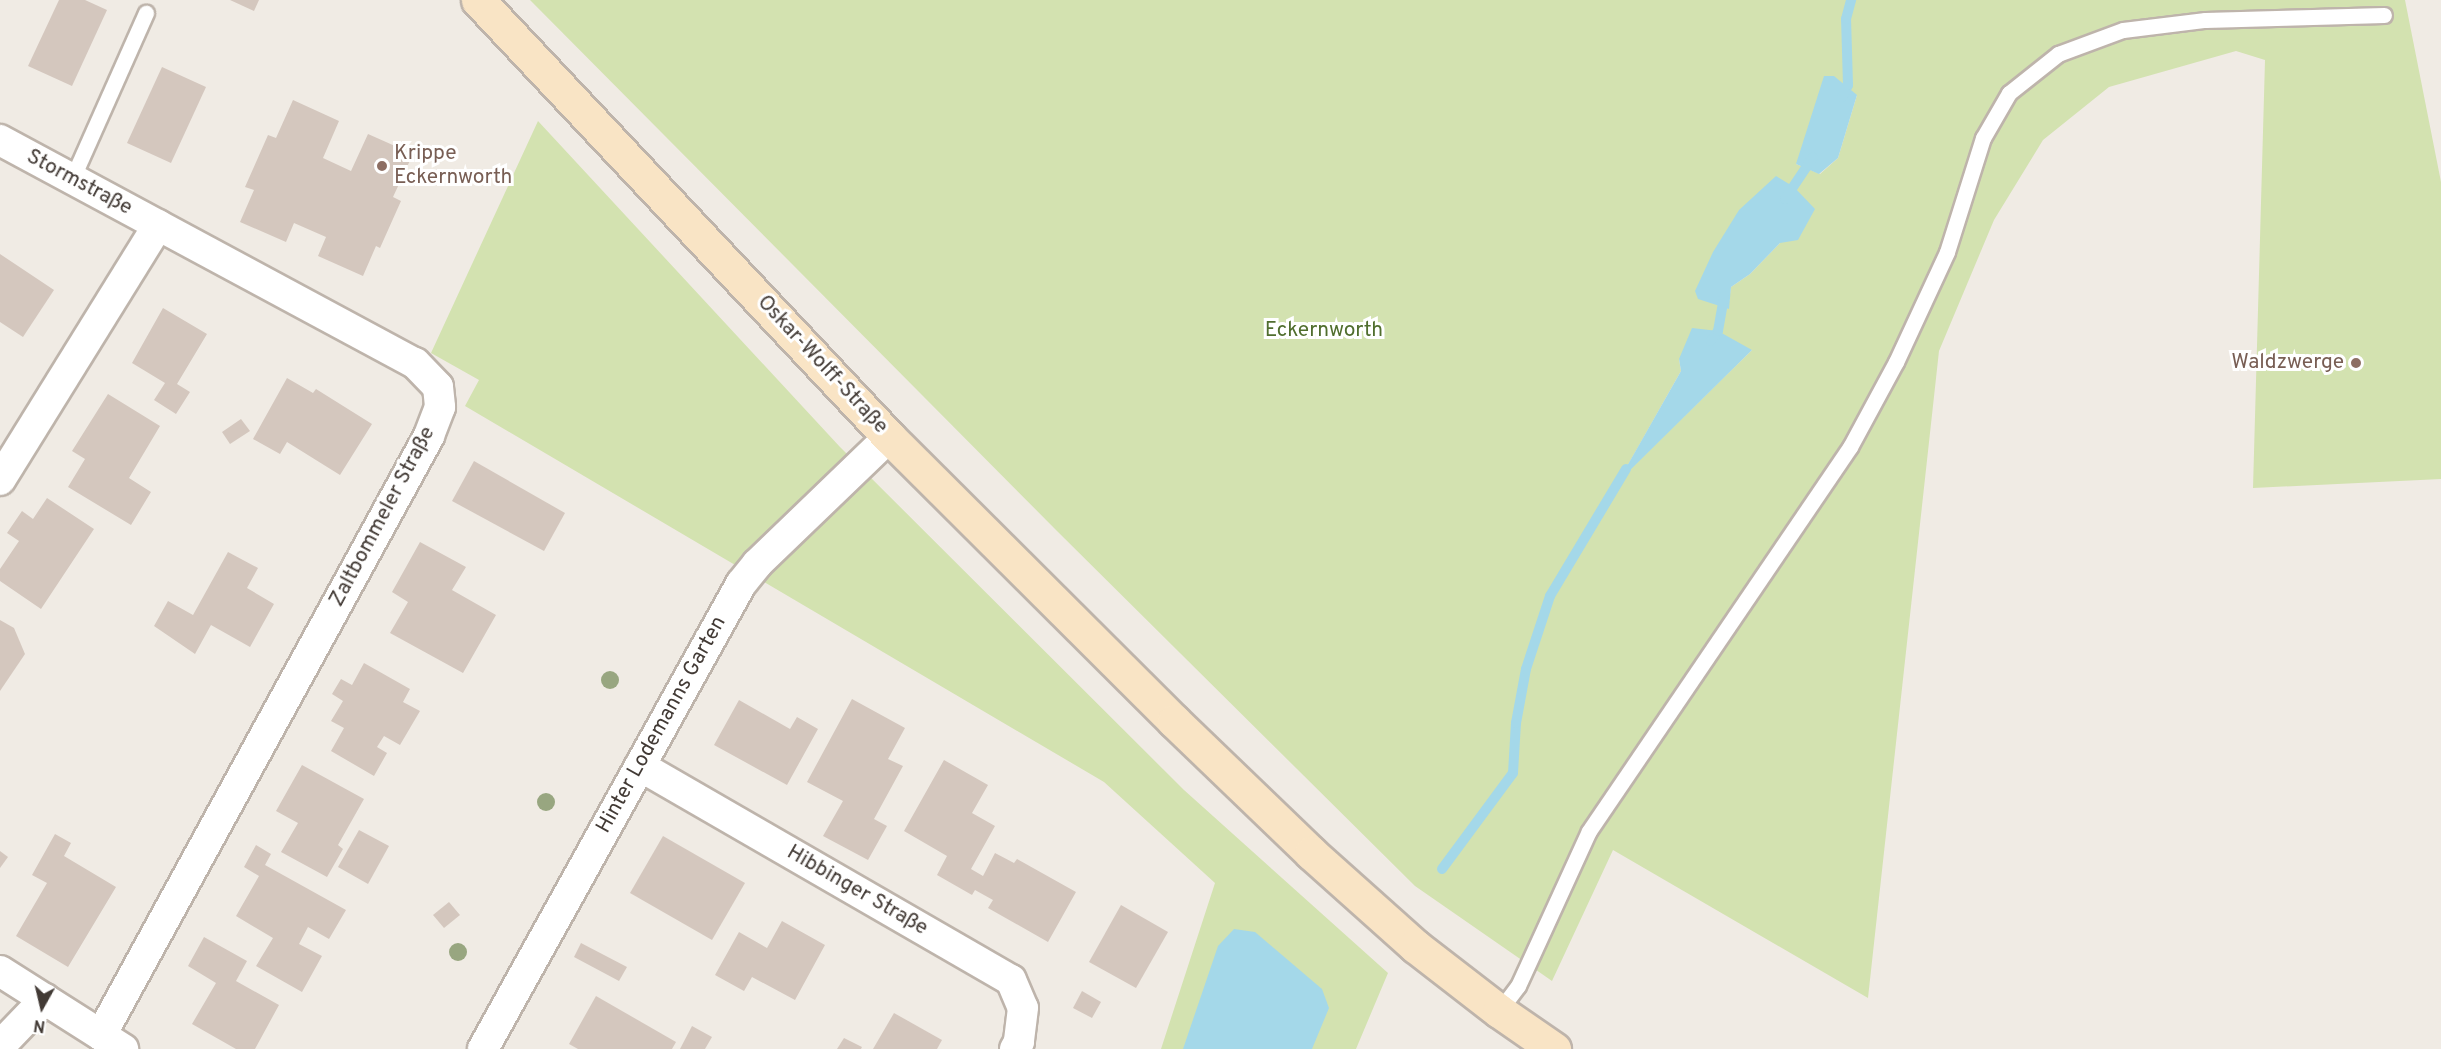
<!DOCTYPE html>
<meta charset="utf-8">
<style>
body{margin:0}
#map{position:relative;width:2441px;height:1049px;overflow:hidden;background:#f0ebe4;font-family:Overpass,sans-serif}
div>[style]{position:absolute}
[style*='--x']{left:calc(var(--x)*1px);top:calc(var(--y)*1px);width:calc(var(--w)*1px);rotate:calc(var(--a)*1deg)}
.green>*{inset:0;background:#d3e2b0}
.water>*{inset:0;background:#a4d8e9}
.stream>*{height:10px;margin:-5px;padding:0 5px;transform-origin:5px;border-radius:5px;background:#a4d8e9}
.building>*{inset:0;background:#d4c7be}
.roads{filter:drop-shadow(2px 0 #beb4ab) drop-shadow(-2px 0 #beb4ab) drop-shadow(0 2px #beb4ab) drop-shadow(0 -2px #beb4ab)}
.lane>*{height:15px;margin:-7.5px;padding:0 7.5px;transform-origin:7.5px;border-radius:7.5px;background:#fff}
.street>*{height:30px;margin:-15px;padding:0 15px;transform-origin:15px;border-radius:15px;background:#fff}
.secondary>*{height:33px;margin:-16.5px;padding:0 16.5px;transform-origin:16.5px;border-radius:16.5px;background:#f9e4c5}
.trees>*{width:18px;height:18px;margin:-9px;border-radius:50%;background:#98a680}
.dots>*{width:16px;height:16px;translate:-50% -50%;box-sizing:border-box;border:3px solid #fff;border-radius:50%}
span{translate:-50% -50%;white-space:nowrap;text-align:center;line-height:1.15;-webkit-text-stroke:6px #fff;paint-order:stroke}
.education-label{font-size:21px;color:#785e54}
.left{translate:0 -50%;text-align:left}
.right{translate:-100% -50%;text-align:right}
.street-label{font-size:21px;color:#423a35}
.park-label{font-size:21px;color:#506e2e}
.north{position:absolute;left:12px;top:977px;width:60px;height:60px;-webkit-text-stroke:4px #fff;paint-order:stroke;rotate:188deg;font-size:16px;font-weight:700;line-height:24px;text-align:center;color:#423a35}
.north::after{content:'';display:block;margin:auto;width:21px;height:27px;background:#423a35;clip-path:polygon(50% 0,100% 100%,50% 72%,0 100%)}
</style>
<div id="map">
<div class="green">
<i style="clip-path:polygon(evenodd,530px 0,2405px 0,2441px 182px,2441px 479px,2253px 488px,2265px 60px,2236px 51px,2109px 87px,2043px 140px,1994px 220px,1939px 351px,1868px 998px,1613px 850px,1552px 981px,1415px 886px,1057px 531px,530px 0,1857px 95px,1838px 158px,1820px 174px,1796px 164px,1857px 95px,530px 0,1739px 210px,1780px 243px,1750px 274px,1731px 287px,1728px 309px,1739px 210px,530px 0,1752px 350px,1620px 479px,1681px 371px,1679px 359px,1752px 350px)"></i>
<i style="clip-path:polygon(538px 121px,840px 447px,1184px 790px,1388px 973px,1356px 1049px,1161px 1049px,1215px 883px,1104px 782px,465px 406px,479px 380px,431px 353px)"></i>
</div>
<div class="water">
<i style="clip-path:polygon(1824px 76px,1834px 76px,1857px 95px,1838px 158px,1819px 174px,1796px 164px)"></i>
<i style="clip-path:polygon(1776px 176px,1794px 187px,1815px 209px,1798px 240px,1780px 243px,1750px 274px,1731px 287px,1729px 309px,1698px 299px,1695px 291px,1713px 252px,1739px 210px)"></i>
<i style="clip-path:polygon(1692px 328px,1718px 331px,1752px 350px,1618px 482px,1681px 371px,1679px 359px)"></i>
<i style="clip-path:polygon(1234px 929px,1255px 932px,1322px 989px,1329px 1008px,1312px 1049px,1183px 1049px,1218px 946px)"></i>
</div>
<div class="stream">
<i style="--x:1842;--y:97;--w:13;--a:-63"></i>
<i style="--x:1848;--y:85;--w:66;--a:-91.7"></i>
<i style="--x:1846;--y:19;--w:20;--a:-75"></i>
<i style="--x:1785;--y:199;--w:50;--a:-56.3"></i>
<i style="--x:1711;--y:341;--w:12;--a:-55"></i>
<i style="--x:1718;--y:331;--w:35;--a:-80"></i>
<i style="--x:1442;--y:869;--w:119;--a:-53.5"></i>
<i style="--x:1513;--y:773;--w:50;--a:-86.6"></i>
<i style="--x:1516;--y:723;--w:55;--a:-79.5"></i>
<i style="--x:1526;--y:669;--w:77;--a:-71.8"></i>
<i style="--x:1550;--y:596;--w:148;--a:-59.1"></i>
</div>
<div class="building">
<i style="clip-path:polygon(59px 0,85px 0,107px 10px,72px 86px,28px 66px)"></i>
<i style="clip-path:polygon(230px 0,259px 0,254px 11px)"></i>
<i style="clip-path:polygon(162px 67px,206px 87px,171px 163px,127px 143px)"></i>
<i style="clip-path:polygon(293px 100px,339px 121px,323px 158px,351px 171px,368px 134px,413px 154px,393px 197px,401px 201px,380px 248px,376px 246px,363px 276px,318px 256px,326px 237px,294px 223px,286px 242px,240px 222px,254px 190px,245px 187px,268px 135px,276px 138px)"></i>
<i style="clip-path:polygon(0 254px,54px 290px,23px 337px,0 322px)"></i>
<i style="clip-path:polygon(163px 308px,207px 334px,177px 384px,190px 392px,176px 414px,154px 400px,165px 383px,132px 363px)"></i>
<i style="clip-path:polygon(287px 378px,313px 393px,316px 389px,372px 424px,340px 475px,287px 442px,280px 454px,253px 439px)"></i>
<i style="clip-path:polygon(108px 394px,160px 426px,129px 478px,151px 492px,131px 525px,68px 487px,85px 459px,72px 451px)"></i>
<i style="clip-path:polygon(241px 419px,250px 431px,230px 444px,222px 432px)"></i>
<i style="clip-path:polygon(474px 461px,565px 513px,544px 551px,452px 501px)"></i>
<i style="clip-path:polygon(47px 498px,94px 529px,41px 609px,0 581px,0 569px,19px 541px,7px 533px,22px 511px,33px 519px)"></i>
<i style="clip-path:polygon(420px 542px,466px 567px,452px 590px,496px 615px,463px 673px,390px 633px,408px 602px,392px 592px)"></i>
<i style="clip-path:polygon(228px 552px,258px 568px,247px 588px,274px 604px,250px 647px,211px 625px,195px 654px,154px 626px,168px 601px,193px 615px)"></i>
<i style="clip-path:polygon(0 620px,14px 628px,25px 654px,0 691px)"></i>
<i style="clip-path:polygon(364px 663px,410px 689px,403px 702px,420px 711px,400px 745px,384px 736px,377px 747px,387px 753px,374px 776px,331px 751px,344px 728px,331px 721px,343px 701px,332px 694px,341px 679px,352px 685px)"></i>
<i style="clip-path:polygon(852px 699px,905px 728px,888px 759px,903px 766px,874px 819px,887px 826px,868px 860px,823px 836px,843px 801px,807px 782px)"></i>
<i style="clip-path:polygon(739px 700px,790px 729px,797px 717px,818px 729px,787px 785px,714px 745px)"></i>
<i style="clip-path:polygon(944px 760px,988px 785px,972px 813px,995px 826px,971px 869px,983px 876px,995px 853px,1014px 863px,1017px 859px,1076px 892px,1048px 942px,988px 908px,993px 900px,975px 890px,972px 895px,937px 875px,947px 856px,904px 831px)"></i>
<i style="clip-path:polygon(302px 765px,364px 799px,338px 845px,343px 849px,327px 877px,281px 852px,298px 823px,276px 811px)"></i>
<i style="clip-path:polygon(359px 830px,389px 846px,368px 884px,338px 867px)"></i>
<i style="clip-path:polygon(55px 834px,71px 843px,64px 856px,116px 887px,68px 967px,16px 936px,47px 883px,32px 875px)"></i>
<i style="clip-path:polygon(663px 836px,745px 883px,712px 940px,630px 893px)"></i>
<i style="clip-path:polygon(256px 845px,271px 854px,265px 865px,346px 910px,329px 939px,308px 927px,299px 944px,322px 956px,302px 992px,256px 966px,273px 938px,236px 916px,259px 876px,244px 867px)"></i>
<i style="clip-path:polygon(0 851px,8px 857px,0 868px)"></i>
<i style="clip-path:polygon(449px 902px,460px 915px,444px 928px,433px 915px)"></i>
<i style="clip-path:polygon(1121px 905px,1168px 932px,1136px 988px,1089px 962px)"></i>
<i style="clip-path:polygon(782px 921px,825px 945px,795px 1000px,752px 977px,744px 991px,715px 975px,739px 932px,767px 948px)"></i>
<i style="clip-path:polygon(204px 937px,247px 961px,236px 981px,279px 1005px,255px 1049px,236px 1049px,192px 1024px,216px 983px,188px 966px)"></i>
<i style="clip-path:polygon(581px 943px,627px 967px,619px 981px,574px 957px)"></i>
<i style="clip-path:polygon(1082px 991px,1101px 1002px,1092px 1018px,1073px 1008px)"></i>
<i style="clip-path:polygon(596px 996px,676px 1042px,672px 1049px,578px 1049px,569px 1044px)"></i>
<i style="clip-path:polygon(894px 1013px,942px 1040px,937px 1049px,873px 1049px)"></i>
<i style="clip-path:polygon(692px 1026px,712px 1037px,705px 1049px,680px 1049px)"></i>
<i style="clip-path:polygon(844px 1038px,862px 1047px,861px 1049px,837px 1049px)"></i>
</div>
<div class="roads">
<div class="lane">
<i style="--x:72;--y:179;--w:182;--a:-66"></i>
<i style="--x:1499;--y:1011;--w:31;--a:-53"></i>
<i style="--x:1518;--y:986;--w:170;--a:-65.4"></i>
<i style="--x:1589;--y:831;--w:464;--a:-55.8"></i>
<i style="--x:1850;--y:447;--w:97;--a:-61.6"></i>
<i style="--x:1896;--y:362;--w:121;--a:-65.1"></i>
<i style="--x:1947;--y:252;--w:120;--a:-72.5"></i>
<i style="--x:1983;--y:138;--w:52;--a:-60"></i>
<i style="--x:2009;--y:93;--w:63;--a:-38.5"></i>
<i style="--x:2058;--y:54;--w:69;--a:-20.3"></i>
<i style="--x:2123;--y:30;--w:83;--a:-7"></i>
<i style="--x:2205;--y:20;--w:179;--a:-1.6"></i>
</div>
<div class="street">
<i style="--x:0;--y:140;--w:471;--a:28.3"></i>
<i style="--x:415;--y:363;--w:33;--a:46"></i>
<i style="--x:438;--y:387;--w:20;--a:84"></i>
<i style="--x:440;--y:407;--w:31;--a:111"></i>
<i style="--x:429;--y:436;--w:683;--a:118.7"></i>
<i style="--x:0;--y:480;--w:300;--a:-58.2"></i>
<i style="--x:640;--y:766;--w:428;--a:30"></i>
<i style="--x:1011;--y:980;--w:30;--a:67"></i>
<i style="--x:1023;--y:1008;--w:34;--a:97"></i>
<i style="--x:1019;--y:1042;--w:8;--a:120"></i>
<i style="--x:0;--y:971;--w:146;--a:32.4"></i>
<i style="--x:0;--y:1046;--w:65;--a:-46.2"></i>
<i style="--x:483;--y:1049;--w:532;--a:-60.98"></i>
<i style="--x:741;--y:584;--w:26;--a:-51"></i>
<i style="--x:757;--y:564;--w:183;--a:-43.9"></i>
</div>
<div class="secondary">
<i style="--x:478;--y:0;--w:600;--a:46.76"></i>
<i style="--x:889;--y:437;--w:402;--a:44.9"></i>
<i style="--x:1174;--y:721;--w:190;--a:43.9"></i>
<i style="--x:1311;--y:853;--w:140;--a:41.8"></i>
<i style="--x:1415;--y:946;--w:106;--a:37.7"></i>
<i style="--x:1499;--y:1011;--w:67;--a:34.6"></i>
</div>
</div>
<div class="trees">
<i style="left:610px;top:680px"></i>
<i style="left:546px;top:802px"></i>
<i style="left:458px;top:952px"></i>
</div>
<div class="dots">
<i style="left:382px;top:166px;background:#8d6e63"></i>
<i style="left:2356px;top:363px;background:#8d6e63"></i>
</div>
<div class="education-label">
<span class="left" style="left:394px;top:166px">Krippe<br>Eckernworth</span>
<span class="right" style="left:2344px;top:363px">Waldzwerge</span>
</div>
<div class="street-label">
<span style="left:79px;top:183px;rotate:28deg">Stormstraße</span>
<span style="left:822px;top:365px;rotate:47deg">Oskar-Wolff-Straße</span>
<span style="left:383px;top:517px;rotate:-62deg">Zaltbommeler Straße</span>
<span style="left:662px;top:725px;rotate:-61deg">Hinter Lodemanns Garten</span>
<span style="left:857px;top:891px;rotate:30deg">Hibbinger Straße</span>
</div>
<div class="park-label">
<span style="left:1324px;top:331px">Eckernworth</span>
</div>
<div class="north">N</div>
</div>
